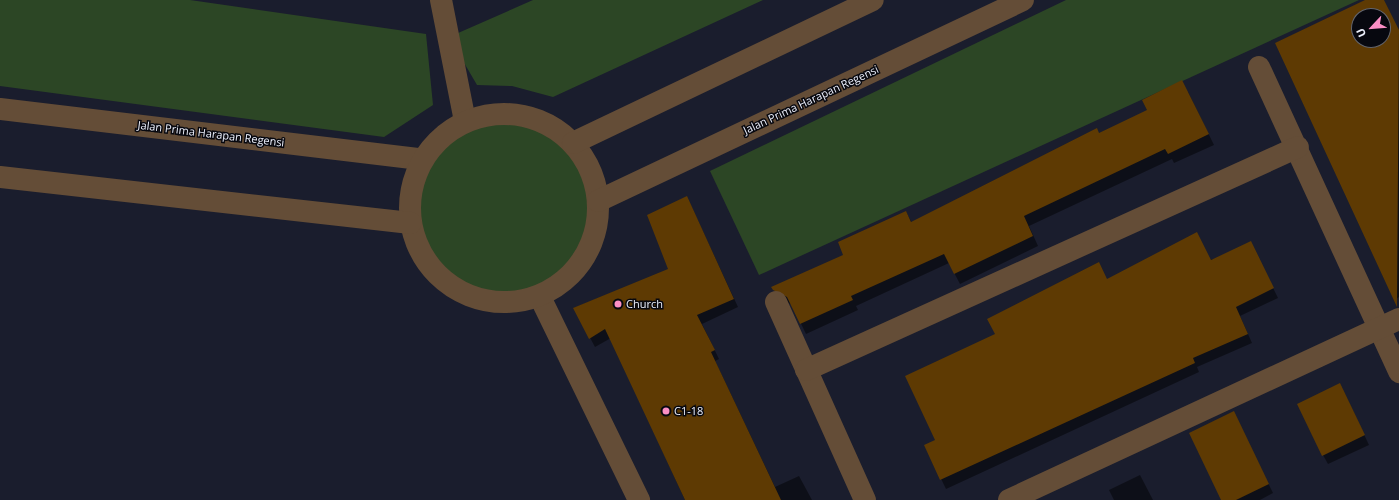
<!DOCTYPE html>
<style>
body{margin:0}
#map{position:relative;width:1399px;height:500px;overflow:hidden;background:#1a1d2d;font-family:"Open Sans",sans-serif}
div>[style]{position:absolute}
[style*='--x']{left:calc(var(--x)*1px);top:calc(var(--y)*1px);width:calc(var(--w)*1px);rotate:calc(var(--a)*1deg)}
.green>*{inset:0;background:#2c4625}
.round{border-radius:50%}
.shadow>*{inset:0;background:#0007}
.building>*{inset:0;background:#5e3a03}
.minor>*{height:22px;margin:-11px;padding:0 11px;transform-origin:11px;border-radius:11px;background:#644d37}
.tertiary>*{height:22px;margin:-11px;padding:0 11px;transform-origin:11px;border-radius:11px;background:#644d37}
.tertiary>.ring{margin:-11px;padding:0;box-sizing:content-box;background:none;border:22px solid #644d37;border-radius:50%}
.dots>*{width:11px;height:11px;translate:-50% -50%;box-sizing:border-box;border:2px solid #07080f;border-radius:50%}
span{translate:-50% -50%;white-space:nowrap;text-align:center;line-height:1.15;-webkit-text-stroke:3px #07080f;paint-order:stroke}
.street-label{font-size:11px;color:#edf0fc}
.poi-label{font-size:11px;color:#edf0fc}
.left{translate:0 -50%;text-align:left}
.north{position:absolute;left:1351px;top:8px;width:40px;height:40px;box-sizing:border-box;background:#07080f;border:1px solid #63656e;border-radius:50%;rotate:244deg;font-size:11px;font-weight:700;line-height:16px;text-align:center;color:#edf0fc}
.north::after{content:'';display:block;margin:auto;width:14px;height:18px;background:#fb8fc5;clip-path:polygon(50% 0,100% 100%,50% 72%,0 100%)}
</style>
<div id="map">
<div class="green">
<i style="clip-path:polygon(0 0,190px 0,426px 34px,433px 105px,384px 137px,0 86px)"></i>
<i style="clip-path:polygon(533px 0,763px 0,553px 97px,512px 86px,477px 85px,449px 37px)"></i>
<i style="clip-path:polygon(1066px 0,1359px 0,759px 275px,710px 171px)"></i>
<i class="round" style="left:410px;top:114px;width:188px;height:188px"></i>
</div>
<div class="shadow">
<i style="clip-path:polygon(evenodd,1367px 0,1383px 0,1399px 35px,1399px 297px,1396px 299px,1276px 43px,1367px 0,1359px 16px,1383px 16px,1383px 40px,1359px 40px,1359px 16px)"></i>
<i style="clip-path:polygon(1188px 92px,1214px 145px,1174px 163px,1172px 159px,1029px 226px,1038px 246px,960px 284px,949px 263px,856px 306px,858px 310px,806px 334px,792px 305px,778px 297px,773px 287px,845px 255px,906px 212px,912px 223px)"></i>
<i style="clip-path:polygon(691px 206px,738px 307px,702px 324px,719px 359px,715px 361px,775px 487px,799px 476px,812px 500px,685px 500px,611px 338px,595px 347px,574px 308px,669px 270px)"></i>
<i style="clip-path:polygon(1255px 251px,1278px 298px,1240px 316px,1252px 343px,1197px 367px,1199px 372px,946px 489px,925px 446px,937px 440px,996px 334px,1107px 280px)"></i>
<i style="clip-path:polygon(1345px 394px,1369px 445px,1328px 464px,1323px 455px)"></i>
<i style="clip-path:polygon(1238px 422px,1273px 493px,1260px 500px,1222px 500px)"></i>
<i style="clip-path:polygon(1140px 475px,1153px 500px,1114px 500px,1109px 490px)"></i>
</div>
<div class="building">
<i style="clip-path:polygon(evenodd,1365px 0,1384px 0,1399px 30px,1397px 307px,1275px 43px,1365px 0,1359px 16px,1383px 16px,1383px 40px,1359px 40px,1359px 16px)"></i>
<i style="clip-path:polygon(1182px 80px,1209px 134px,1168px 154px,1165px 149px,1024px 216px,1033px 236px,954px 274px,944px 254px,851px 296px,853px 300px,800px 324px,787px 297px,773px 290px,771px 287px,843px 255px,838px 242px,906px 211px,911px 222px,1097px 128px,1099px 133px,1147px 110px,1142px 100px)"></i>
<i style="clip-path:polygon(687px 196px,734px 299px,697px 315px,715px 350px,711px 352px,781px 500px,685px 500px,605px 329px,589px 339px,573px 308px,668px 269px,647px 215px)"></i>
<i style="clip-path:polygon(1197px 232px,1211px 260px,1251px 241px,1274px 288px,1236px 307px,1248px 334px,1193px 358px,1195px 363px,940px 480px,924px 445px,935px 440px,905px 376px,995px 334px,987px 319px,1099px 262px,1107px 279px)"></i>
<i style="clip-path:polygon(1340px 383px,1365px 435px,1322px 456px,1297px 404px)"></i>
<i style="clip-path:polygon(1234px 411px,1269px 484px,1236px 500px,1221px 500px,1189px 433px)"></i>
</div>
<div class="minor">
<i style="--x:441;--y:0;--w:123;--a:78.8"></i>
<i style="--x:1259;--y:67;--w:336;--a:65.3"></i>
<i style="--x:540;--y:297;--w:226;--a:64"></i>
<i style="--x:776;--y:302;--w:217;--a:65.8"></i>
<i style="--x:806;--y:370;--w:540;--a:-24.38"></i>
<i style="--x:1009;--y:500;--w:430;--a:-24.9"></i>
</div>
<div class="tertiary">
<i style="--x:0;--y:109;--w:425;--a:6.8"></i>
<i class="ring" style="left:410px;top:114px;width:166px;height:166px"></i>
<i style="--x:573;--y:143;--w:332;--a:-25.5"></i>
<i style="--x:0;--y:177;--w:413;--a:6.4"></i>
<i style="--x:598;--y:201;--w:470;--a:-25.3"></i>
</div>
<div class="dots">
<i style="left:618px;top:304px;background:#fb8fc5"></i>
<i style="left:666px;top:411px;background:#fb8fc5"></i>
</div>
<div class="street-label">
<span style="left:811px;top:100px;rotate:-25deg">Jalan Prima Harapan Regensi</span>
<span style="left:211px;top:134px;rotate:7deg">Jalan Prima Harapan Regensi</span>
</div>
<div class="poi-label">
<span class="left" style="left:626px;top:304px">Church</span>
<span class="left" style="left:674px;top:411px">C1-18</span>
</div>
<div class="north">U</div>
</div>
